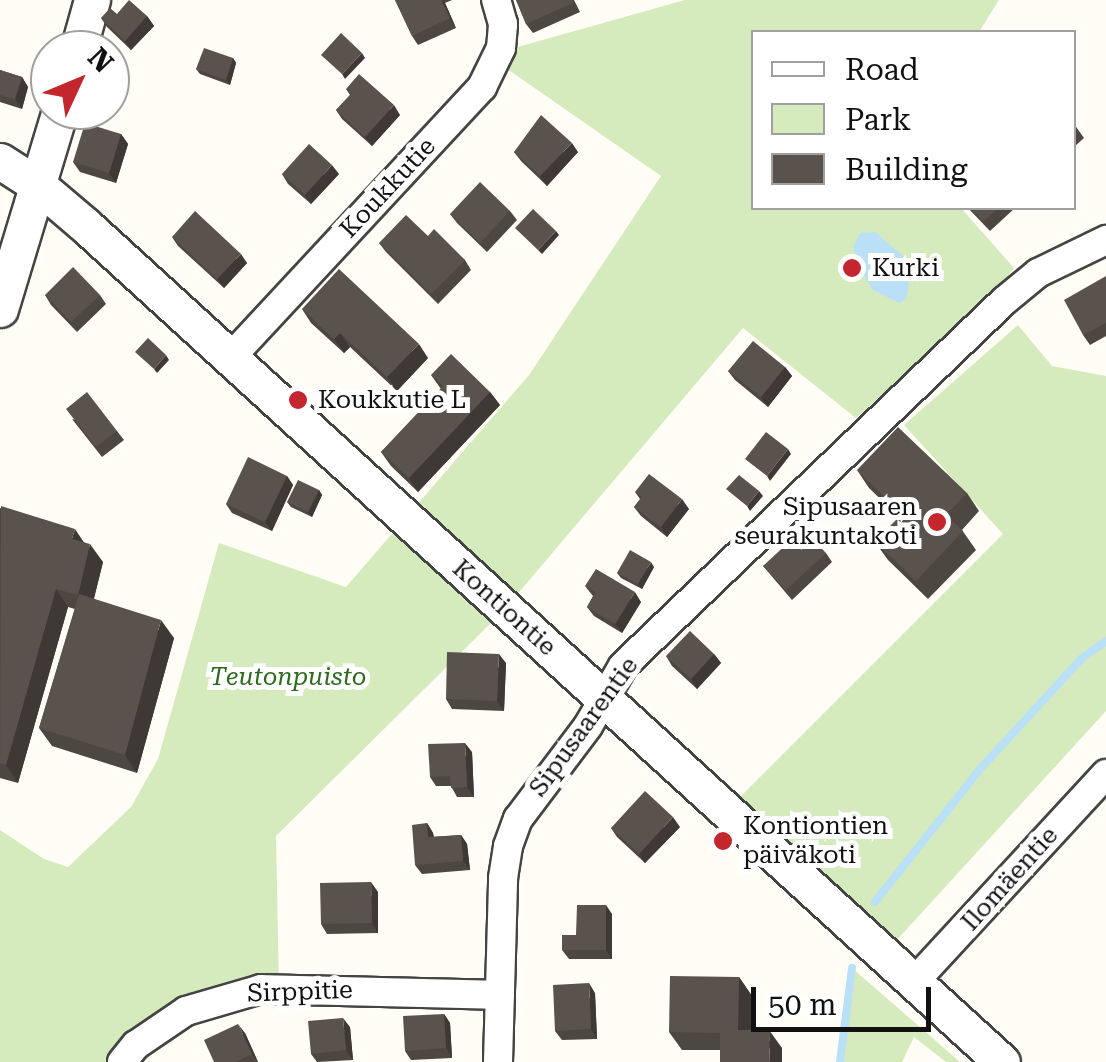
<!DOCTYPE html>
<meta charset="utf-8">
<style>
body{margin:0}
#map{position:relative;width:1106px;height:1062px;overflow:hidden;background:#fffdf5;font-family:"Roboto Serif",serif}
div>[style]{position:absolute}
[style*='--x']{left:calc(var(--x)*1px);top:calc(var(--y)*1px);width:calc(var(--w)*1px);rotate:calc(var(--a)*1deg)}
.green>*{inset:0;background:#d5ebbd}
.water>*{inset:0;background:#b9e0f7}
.stream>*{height:8px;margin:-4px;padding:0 4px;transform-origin:4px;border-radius:4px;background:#b9e0f7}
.roads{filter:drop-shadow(2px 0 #444) drop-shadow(-2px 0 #444) drop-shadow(0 2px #444) drop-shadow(0 -2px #444)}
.minor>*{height:28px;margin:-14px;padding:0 14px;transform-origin:14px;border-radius:14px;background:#fff}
.tertiary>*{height:35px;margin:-17.5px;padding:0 17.5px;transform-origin:17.5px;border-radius:17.5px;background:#fff}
.wall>*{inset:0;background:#4d4742}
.shaded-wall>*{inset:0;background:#3f3936}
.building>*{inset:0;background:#5a524d}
.dots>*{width:28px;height:28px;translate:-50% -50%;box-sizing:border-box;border:5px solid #fff;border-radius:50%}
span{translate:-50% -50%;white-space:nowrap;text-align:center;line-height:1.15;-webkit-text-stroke:10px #fff;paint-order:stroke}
.street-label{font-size:25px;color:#111}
.poi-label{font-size:25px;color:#111}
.left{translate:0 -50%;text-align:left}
.right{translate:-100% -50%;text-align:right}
.park-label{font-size:25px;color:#2f6b1f;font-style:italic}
.legend{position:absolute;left:751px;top:30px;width:325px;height:180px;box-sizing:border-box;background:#fff;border:2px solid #a0a0a0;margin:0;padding:12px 18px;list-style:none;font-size:30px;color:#111}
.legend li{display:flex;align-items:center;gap:20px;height:50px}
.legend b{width:50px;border:2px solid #a0a0a0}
.north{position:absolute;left:30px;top:30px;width:100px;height:100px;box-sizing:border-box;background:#fff;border:2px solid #a0a0a0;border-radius:50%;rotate:46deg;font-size:28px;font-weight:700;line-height:40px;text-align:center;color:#111}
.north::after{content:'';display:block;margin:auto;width:35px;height:45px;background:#c4262e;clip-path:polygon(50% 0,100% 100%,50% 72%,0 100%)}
.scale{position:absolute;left:751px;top:987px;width:180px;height:45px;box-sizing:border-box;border:5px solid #111;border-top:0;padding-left:12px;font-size:30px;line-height:35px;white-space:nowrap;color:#111;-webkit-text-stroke:8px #fff;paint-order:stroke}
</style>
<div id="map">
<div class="green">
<i style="clip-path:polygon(685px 0,999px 0,979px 32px,754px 32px,754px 208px,961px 208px,1014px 268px,996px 292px,856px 418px,743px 328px,504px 610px,276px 836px,279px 988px,218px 999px,122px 1062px,0 1062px,0 830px,44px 859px,68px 867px,131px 807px,158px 759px,219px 543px,346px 587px,529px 375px,661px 176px,506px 68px,514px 48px)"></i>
<i style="clip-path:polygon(1018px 325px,1052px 366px,1106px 376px,1106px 711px,895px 942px,739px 798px,1003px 534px,904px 425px)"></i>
<i style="clip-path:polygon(852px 968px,890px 1001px,960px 1062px,946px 1062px,914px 1037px,902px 1062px,840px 1062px)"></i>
</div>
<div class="water">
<i style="clip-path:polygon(875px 232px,903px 256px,910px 277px,906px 299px,899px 303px,873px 290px,861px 271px,853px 247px,860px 233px)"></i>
</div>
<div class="stream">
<i style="--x:875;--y:902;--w:171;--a:-51.7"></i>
<i style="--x:981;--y:768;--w:149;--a:-47.4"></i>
<i style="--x:1082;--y:658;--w:29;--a:-35"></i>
<i style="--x:840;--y:1062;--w:95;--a:-82.7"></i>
</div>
<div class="roads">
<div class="minor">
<i style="--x:231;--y:357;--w:369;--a:-47.1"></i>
<i style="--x:482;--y:87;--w:43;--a:-64"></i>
<i style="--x:501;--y:48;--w:24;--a:-85"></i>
<i style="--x:503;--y:24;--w:25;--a:-106"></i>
<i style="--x:914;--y:982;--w:283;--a:-47.3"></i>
<i style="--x:122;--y:1062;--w:22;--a:-51"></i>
<i style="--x:136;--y:1045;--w:60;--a:-34.2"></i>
<i style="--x:186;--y:1011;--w:78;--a:-16.3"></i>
<i style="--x:261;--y:989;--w:239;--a:1.4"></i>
<i style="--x:498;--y:1062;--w:184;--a:-88.4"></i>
<i style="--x:503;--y:878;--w:32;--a:-81"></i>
<i style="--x:508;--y:846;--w:29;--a:-70"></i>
<i style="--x:518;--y:819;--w:116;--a:-53"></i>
<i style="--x:588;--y:726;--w:69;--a:-59.7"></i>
<i style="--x:623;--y:666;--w:528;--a:-43.77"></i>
<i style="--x:1004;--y:301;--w:44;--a:-39.5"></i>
<i style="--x:1038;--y:273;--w:76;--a:-25.9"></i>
</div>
<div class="tertiary">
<i style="--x:78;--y:50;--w:52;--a:-74.4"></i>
<i style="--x:0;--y:161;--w:46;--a:32.7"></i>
<i style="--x:39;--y:186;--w:62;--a:40.4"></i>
<i style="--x:86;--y:226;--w:1240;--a:42.39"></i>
<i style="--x:0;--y:309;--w:208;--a:-73.2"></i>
</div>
</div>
<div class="wall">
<i style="clip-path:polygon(395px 0,452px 0,445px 3px,456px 28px,418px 45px,412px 36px)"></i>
<i style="clip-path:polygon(516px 0,574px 0,580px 12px,533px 33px,526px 24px)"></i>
<i style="clip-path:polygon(117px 14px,147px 16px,154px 26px,131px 50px,107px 27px,101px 18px)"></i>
<i style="clip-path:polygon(233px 58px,236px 63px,230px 85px,200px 74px,196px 69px)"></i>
<i style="clip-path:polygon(0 70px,22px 77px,28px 87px,22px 109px,0 102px)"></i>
<i style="clip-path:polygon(346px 89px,400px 115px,372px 146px,342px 119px,336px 110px,350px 95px)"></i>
<i style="clip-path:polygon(1074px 124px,1084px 138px,1074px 147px)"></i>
<i style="clip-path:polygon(121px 134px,128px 144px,116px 183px,80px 172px,73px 162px)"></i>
<i style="clip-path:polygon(514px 152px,578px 152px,547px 186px,521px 161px)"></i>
<i style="clip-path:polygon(282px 174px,339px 174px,311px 204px,288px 184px)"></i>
<i style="clip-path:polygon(968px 208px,1015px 208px,990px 231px)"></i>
<i style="clip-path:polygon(510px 211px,517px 220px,487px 252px,457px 223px,450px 214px)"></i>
<i style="clip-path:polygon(428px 236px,465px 260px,471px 270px,438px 304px,386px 252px,379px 243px)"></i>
<i style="clip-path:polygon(172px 237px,247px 263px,224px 288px,178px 246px)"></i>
<i style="clip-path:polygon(1106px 276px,1106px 336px,1090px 345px,1083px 335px)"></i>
<i style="clip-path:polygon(45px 295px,100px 295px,106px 304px,77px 332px,51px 305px)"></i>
<i style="clip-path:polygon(302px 309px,428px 358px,397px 391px,350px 347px,344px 353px,311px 323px)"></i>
<i style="clip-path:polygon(785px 367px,792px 376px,768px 407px,735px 380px,728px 371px)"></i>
<i style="clip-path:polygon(431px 375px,490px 392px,500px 405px,418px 492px,391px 466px,381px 452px,441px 389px)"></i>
<i style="clip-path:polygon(72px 419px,117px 431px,124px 440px,102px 457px)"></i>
<i style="clip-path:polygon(857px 470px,967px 493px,979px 511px,962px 530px,976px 550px,928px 599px,888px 560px,875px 542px,899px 517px,869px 488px)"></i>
<i style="clip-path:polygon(287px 476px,293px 485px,272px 531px,232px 513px,226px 504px)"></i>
<i style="clip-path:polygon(319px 490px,322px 495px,312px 517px,291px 507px,287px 502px)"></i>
<i style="clip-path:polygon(635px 492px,689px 509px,667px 537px,641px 516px,634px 507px,640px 499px)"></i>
<i style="clip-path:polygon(0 508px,85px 543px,103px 562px,94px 599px,174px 638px,137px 773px,52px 746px,39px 728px,75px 609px,68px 607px,18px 783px,0 778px)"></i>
<i style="clip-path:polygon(826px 553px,832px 562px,792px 600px,763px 566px)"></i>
<i style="clip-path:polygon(654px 567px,642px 589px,621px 578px,617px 573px)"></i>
<i style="clip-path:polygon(585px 586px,641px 602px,622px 633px,594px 616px,587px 607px,593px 596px)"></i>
<i style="clip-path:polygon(714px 654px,721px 663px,697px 689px,672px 666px,666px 656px)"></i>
<i style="clip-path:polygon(506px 663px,504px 711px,452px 709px,446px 699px)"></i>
<i style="clip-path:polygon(472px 752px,474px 797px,457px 797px,451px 786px,436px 786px,430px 777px)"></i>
<i style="clip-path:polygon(427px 823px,433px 833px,434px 837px,461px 835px,467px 844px,470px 870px,422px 874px,415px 865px)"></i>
<i style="clip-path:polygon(680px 827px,645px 863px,617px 837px,611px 828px)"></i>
<i style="clip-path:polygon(378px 892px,378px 933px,327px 934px,321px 924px)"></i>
<i style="clip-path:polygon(612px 914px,612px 959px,569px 959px,562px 950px,576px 935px)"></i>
<i style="clip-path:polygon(739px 977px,752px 996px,751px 1030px,782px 1048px,720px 1050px,682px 1050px,669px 1032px)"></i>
<i style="clip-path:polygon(595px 993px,597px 1039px,562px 1040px,555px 1031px)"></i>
<i style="clip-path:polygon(444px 1014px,450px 1023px,452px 1058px,411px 1060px,405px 1051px)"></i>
<i style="clip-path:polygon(350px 1027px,353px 1060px,317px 1062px,311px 1054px)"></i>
<i style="clip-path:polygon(245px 1033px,258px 1062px,214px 1062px)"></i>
</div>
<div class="shaded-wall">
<i style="clip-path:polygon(441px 0,445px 3px,456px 28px,450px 18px)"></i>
<i style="clip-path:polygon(147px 16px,154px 26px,131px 50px,125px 41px)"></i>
<i style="clip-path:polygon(362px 53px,365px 58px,345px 79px,342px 74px)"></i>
<i style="clip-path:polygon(233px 58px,236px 63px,230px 85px,226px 80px)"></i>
<i style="clip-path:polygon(22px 77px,28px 87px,22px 109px,15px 99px)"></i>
<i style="clip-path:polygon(394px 105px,400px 115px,372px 146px,365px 137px)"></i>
<i style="clip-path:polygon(121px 134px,128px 144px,116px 183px,109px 173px)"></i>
<i style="clip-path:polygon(572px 143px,578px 152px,547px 186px,540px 176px)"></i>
<i style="clip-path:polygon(332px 165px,339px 174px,311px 204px,305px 195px)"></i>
<i style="clip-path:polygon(556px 231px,559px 235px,542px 254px,538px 250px)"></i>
<i style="clip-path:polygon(241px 254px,247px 263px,224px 288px,217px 279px)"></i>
<i style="clip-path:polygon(340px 333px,350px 347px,344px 353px,334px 339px)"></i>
<i style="clip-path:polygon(419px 344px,428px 358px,397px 391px,387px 377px)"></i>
<i style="clip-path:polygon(166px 355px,169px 360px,157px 373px,154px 369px)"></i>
<i style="clip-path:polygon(785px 367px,792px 376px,768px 407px,761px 397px)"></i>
<i style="clip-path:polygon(490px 392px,500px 405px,418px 492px,409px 478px)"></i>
<i style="clip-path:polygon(788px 449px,791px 454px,770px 481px,767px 476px)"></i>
<i style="clip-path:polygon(287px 476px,293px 485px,272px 531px,265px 522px)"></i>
<i style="clip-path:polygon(319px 490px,322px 495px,312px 517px,308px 512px)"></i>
<i style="clip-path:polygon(759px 491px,763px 496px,750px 511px,747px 506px)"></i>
<i style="clip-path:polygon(682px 499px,689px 509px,667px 537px,661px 527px)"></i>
<i style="clip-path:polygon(75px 529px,87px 547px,72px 539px)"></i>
<i style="clip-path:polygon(90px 544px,103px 562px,90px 613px,78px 595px)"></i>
<i style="clip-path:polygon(651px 562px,654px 567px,642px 589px,638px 584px)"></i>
<i style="clip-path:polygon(56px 589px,68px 607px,18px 783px,6px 765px)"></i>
<i style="clip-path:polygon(635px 592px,641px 602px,622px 633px,615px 624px)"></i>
<i style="clip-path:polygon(161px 620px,174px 638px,137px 773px,125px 755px)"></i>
<i style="clip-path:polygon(499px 654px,506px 663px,504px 711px,497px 701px)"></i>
<i style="clip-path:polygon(714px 654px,721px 663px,697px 689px,691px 679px)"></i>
<i style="clip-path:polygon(465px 743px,472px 752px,474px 797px,467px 787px)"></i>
<i style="clip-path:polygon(673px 817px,680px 827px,645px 863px,639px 854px)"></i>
<i style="clip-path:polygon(427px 823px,433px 833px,435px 847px,428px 837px)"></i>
<i style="clip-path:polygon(461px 835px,467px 844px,470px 870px,463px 861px)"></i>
<i style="clip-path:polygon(371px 882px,378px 892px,378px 933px,372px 923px)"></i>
<i style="clip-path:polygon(606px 905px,612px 914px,612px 959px,606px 950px)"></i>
<i style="clip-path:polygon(739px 977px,752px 996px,751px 1048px,738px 1030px)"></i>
<i style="clip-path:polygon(589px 983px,595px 993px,597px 1039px,591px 1029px)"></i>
<i style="clip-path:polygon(444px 1014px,450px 1023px,452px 1058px,446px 1048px)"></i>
<i style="clip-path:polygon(343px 1018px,350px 1027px,353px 1060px,346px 1050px)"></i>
<i style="clip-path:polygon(238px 1024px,245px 1033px,258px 1062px,252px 1054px)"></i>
<i style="clip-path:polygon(769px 1030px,782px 1048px,782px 1062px,770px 1062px)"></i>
</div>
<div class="building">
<i style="clip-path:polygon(129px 0,147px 16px,125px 41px,101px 18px,110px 8px,117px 14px)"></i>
<i style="clip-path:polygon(395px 0,441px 0,450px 18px,412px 36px)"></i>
<i style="clip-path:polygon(516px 0,572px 0,573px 3px,526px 24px)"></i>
<i style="clip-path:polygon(341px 33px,362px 53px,342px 74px,321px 55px)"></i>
<i style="clip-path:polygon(204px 48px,233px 58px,226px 80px,196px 69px)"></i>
<i style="clip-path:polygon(0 70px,22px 77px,15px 99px,0 95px)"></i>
<i style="clip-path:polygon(359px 74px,394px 105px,365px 137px,336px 110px,351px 94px,346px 89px)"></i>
<i style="clip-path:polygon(541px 115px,572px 143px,540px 176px,514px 152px)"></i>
<i style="clip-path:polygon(85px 123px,121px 134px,109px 173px,73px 162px)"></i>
<i style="clip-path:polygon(309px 144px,332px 165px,305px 195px,282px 174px)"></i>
<i style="clip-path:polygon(480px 182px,510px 211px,480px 243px,450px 214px)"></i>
<i style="clip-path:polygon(970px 208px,999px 208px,983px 221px)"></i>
<i style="clip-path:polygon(533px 209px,556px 231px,538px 250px,515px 228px)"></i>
<i style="clip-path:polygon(195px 211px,241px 254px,217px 279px,172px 237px)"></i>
<i style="clip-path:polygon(406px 215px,428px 236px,434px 229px,465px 260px,431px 294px,379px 243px)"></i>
<i style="clip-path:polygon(73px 267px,100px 295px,71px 322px,45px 295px)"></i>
<i style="clip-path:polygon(339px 269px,419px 344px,387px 377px,340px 333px,334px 339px,302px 309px)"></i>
<i style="clip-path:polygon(1106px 276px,1106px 323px,1083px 335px,1064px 300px)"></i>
<i style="clip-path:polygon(148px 338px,166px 355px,154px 369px,135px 352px)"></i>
<i style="clip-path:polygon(753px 341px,785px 367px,761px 397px,728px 371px)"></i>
<i style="clip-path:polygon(451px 354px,490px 392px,409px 478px,381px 452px,443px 386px,431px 375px)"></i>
<i style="clip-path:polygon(87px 392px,117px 431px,96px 447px,66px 409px)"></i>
<i style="clip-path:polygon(898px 427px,967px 493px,946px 515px,963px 531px,916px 581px,875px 542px,902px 514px,857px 470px)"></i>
<i style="clip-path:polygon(766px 432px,788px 449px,767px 476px,745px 459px)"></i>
<i style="clip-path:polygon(248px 457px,287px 476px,265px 522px,226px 504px)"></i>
<i style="clip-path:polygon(649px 474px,682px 499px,661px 527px,634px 507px,642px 497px,635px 492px)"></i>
<i style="clip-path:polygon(739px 475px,759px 491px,747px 506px,726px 489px)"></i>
<i style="clip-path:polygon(298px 480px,319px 490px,308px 512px,287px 502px)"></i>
<i style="clip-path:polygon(1px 506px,75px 529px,72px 539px,90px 544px,78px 595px,56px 589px,6px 765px,0 763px)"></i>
<i style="clip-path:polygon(803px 529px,826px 553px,786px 590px,763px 566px)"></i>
<i style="clip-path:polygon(630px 550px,651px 562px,638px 584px,617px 573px)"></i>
<i style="clip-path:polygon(596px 569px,635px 592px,615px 624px,587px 607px,596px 592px,585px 586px)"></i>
<i style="clip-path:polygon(79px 594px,161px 620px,125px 755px,39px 728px)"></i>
<i style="clip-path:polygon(690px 631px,714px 654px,691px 679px,666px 656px)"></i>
<i style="clip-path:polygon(447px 652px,499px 654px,497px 701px,446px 699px)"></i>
<i style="clip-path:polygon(465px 743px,467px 787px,451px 788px,450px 776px,430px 777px,428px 744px)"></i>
<i style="clip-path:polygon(645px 791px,673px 817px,639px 854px,611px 828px)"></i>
<i style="clip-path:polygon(427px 823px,428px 837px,461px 835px,463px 861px,415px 865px,412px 825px)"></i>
<i style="clip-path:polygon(371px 882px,372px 923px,321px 924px,320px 883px)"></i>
<i style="clip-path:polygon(577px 905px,606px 905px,606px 950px,562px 950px,562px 935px,576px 935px)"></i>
<i style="clip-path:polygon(670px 976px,739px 977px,738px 1030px,769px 1030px,770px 1062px,720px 1062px,720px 1033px,669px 1032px)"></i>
<i style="clip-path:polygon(589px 983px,591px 1029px,555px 1031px,553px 985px)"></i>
<i style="clip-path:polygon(444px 1014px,446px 1048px,405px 1051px,403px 1016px)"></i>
<i style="clip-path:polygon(343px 1018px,346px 1050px,311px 1054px,308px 1021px)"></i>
<i style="clip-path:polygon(238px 1024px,252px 1054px,236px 1062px,214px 1062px,204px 1040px)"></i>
</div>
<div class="dots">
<i style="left:852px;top:268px;background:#c4262e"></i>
<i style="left:298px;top:400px;background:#c4262e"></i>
<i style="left:937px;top:522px;background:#c4262e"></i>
<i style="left:723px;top:841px;background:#c4262e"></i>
</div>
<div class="street-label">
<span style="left:388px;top:188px;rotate:-47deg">Koukkutie</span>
<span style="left:504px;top:608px;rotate:42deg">Kontiontie</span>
<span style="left:584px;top:727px;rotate:-54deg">Sipusaarentie</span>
<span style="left:1010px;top:879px;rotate:-48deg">Ilomäentie</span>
<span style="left:300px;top:992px;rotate:-2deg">Sirppitie</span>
</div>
<div class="poi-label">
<span class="left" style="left:872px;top:268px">Kurki</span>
<span class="left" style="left:318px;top:400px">Koukkutie L</span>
<span class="right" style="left:917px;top:522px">Sipusaaren<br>seurakuntakoti</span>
<span class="left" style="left:743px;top:841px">Kontiontien<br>päiväkoti</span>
</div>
<div class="park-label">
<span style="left:288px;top:677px">Teutonpuisto</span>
</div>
<ul class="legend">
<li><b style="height:12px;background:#fff"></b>Road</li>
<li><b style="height:28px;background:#d5ebbd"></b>Park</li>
<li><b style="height:28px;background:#5a524d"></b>Building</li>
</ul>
<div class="north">N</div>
<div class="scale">50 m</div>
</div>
